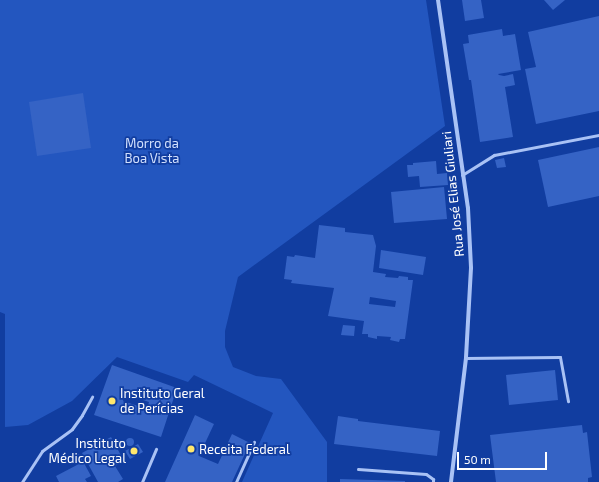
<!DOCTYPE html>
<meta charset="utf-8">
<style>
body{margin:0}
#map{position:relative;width:599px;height:482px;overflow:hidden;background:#113da0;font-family:"Exo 2",sans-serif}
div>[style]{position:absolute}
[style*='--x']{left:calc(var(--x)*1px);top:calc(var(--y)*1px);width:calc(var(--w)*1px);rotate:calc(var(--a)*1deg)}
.green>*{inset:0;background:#2356bf}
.building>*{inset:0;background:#3563c5}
.round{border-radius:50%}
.lane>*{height:3px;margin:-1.5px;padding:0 1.5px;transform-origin:1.5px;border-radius:1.5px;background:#a9c2f5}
.street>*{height:4px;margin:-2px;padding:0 2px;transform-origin:2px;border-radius:2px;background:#a9c2f5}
.dots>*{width:11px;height:11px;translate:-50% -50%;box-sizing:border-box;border:2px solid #113da0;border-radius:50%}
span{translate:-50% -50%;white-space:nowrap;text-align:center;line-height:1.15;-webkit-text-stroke:3.5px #113da0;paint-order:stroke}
.park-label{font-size:13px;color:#d2e0fe}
.street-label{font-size:13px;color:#fff}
.poi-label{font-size:13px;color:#fff}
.left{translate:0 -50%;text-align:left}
.right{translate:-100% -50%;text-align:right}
.scale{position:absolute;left:457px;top:452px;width:90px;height:18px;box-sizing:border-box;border:2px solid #fff;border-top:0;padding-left:5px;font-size:12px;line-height:14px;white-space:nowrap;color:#fff;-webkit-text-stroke:3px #113da0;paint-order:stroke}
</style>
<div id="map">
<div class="green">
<i style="clip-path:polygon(0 0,426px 0,445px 126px,238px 277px,225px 331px,225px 347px,233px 367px,256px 376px,281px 379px,327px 442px,327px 482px,242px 482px,273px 413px,194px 375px,188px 382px,117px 357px,72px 401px,28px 425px,5px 427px,5px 314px,0 312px)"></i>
</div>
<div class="building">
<i style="clip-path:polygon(462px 0,481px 0,484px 18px,465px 21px)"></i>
<i style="clip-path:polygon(544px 0,565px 0,553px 10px)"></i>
<i style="clip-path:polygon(599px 16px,599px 111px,536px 124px,525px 69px,536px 67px,528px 32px)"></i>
<i style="clip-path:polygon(502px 29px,503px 36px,515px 34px,521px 70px,498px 74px,499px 75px,504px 76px,513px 74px,515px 85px,505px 87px,513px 137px,480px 142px,471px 80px,469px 80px,463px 44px,469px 43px,468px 35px)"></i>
<i style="clip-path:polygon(83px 93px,91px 148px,37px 156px,29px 102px)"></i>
<i style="clip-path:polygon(599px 147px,599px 196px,548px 207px,538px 160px)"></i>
<i style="clip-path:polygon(504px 158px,506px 167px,497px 168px,495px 160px)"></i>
<i style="clip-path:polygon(436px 161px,437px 174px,447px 173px,448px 185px,420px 187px,419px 176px,408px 177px,407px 165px,413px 165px,413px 163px)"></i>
<i style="clip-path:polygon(444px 187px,447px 219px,394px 223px,391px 192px)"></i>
<i style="clip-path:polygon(evenodd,319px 225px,345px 228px,345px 232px,373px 235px,376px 246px,373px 272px,386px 274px,385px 277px,398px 278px,399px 276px,408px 277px,408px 280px,413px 280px,405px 339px,400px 339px,399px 342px,390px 340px,391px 337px,377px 336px,377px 339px,368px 337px,368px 334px,362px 334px,364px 321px,328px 316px,334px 288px,291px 283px,292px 280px,284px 279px,287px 256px,294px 257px,295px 255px,315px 258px,319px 225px,370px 297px,396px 301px,395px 307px,369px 304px,370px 297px)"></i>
<i style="clip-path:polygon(381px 250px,426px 257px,423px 275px,379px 268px)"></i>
<i style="clip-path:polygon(343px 325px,355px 326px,354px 336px,341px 335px)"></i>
<i style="clip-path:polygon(evenodd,112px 365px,177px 388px,161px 437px,94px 415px,112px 365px,125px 394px,149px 402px,147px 409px,123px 401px,125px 394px)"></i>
<i style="clip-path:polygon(555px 370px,558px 400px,509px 405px,506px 375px)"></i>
<i style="clip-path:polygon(195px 415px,214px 424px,199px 456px,218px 464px,232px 434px,250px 443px,232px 482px,165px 482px)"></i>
<i style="clip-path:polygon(338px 416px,358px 419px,358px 421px,440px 431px,437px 456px,334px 444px)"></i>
<i style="clip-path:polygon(582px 425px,583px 433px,587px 432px,592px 477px,588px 478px,588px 482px,496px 482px,490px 435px)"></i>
<i style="clip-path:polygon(111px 437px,124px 461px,115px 466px,123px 479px,118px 482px,98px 482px,82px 453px)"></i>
<i class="round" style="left:126px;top:438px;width:8px;height:8px"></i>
<i style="clip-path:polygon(138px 444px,143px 452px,130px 459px,125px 451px)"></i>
<i style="clip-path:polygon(79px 454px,91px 476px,85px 479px,87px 482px,59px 482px,56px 476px,77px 465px,73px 457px)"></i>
<i style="clip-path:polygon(340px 479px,405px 481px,405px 482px,340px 482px)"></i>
</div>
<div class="lane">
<i style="--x:462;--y:175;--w:38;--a:-32"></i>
<i style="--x:494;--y:155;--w:107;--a:-10.8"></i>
<i style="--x:466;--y:358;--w:94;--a:-0.6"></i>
<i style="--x:560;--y:357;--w:45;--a:79.7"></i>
<i style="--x:358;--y:469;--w:68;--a:4.2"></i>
<i style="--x:426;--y:474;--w:9;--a:36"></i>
<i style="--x:433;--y:479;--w:3;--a:90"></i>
<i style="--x:22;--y:482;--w:37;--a:-57"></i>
<i style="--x:42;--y:451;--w:37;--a:-36"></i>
<i style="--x:72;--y:429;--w:17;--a:-54"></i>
<i style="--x:82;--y:415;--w:21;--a:-61"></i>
<i style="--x:142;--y:482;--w:36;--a:-67"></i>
<i style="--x:236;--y:482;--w:44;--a:-65.8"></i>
</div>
<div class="street">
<i style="--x:438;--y:0;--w:210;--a:81.8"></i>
<i style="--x:468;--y:208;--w:60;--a:87.1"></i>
<i style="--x:471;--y:268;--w:90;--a:93.2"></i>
<i style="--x:466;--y:358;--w:125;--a:96.9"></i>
</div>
<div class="dots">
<i style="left:112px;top:401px;background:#ffe76d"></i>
<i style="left:191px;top:449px;background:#ffe76d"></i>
<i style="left:134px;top:451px;background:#ffe76d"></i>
</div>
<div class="park-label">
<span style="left:152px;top:151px">Morro da<br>Boa Vista</span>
</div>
<div class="street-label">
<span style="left:453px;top:194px;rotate:-96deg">Rua José Elias Giuliari</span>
</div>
<div class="poi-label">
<span class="left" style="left:120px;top:401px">Instituto Geral<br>de Perícias</span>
<span class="right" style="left:126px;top:451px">Instituto<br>Médico Legal</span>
<span class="left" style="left:199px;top:449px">Receita Federal</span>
</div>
<div class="scale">50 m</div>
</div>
